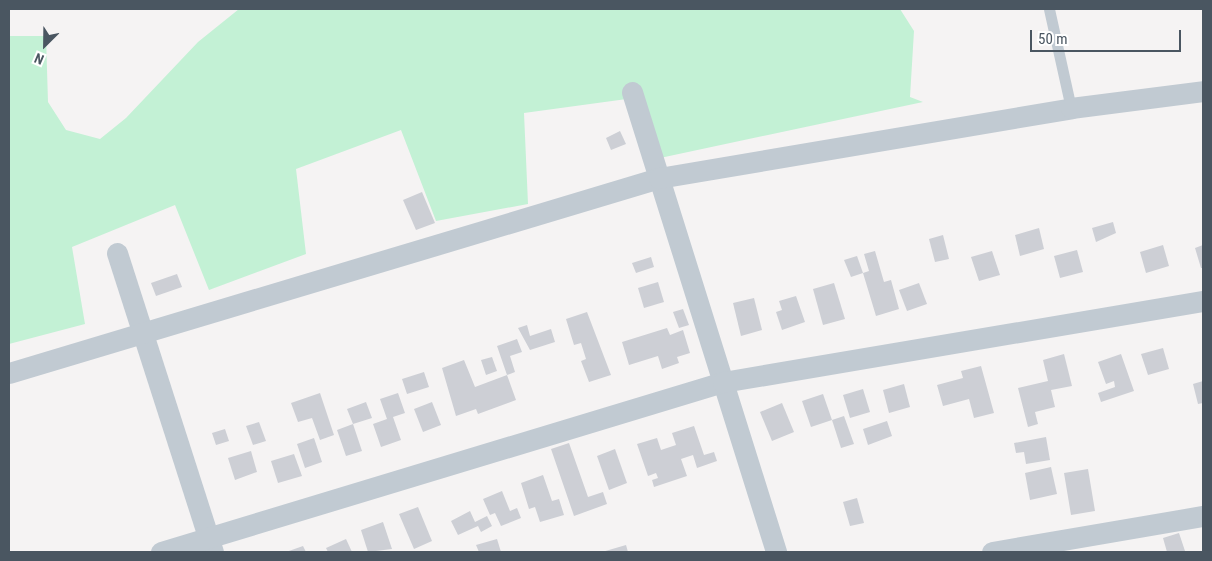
<!DOCTYPE html>
<style>
body{margin:0}
#map{position:relative;width:1212px;height:561px;overflow:hidden;background:#f5f3f3;font-family:"Roboto Condensed",sans-serif}
div>[style]{position:absolute}
[style*='--x']{left:calc(var(--x)*1px);top:calc(var(--y)*1px);width:calc(var(--w)*1px);rotate:calc(var(--a)*1deg)}
.green>*{inset:0;background:#c3f1d5}
.building>*{inset:0;background:#cdcfd5}
.service>*{height:11px;margin:-5.5px;padding:0 5.5px;transform-origin:5.5px;border-radius:5.5px;background:#c1cad2}
.minor>*{height:21px;margin:-10.5px;padding:0 10.5px;transform-origin:10.5px;border-radius:10.5px;background:#c1cad2}
span{translate:-50% -50%;white-space:nowrap;text-align:center;line-height:1.15;-webkit-text-stroke:5px #fff;paint-order:stroke}
.frame{position:absolute;inset:0;border:10px solid #4a5661;pointer-events:none}
.north{position:absolute;left:20px;top:20px;width:50px;height:50px;-webkit-text-stroke:4px #fff;paint-order:stroke;rotate:203deg;font-size:14px;font-weight:700;line-height:20px;text-align:center;color:#4a5661}
.north::after{content:'';display:block;margin:auto;width:18px;height:22px;background:#4a5661;clip-path:polygon(50% 0,100% 100%,50% 72%,0 100%)}
.scale{position:absolute;left:1030px;top:30px;width:151px;height:22px;box-sizing:border-box;border:2px solid #4a5661;border-top:0;padding-left:6px;font-size:15px;line-height:18px;white-space:nowrap;color:#4a5661;-webkit-text-stroke:4px #fff;paint-order:stroke}
</style>
<div id="map">
<div class="green">
<i style="clip-path:polygon(239px 9px,900px 9px,914px 31px,910px 97px,923px 102px,660px 158px,634px 98px,524px 113px,528px 204px,436px 221px,401px 130px,296px 169px,306px 254px,209px 290px,175px 205px,72px 247px,85px 324px,9px 344px,9px 36px,46px 36px,48px 102px,66px 130px,100px 139px,126px 118px,198px 42px)"></i>
</div>
<div class="building">
<i style="clip-path:polygon(620px 131px,626px 144px,611px 150px,606px 138px)"></i>
<i style="clip-path:polygon(422px 192px,435px 223px,416px 230px,403px 200px)"></i>
<i style="clip-path:polygon(1113px 222px,1116px 233px,1096px 242px,1092px 228px)"></i>
<i style="clip-path:polygon(1039px 228px,1044px 249px,1020px 256px,1015px 235px)"></i>
<i style="clip-path:polygon(943px 235px,949px 259px,935px 262px,929px 239px)"></i>
<i style="clip-path:polygon(1163px 245px,1169px 266px,1146px 273px,1140px 252px)"></i>
<i style="clip-path:polygon(1203px 245px,1203px 268px,1201px 268px,1195px 248px)"></i>
<i style="clip-path:polygon(1077px 250px,1083px 272px,1060px 278px,1054px 256px)"></i>
<i style="clip-path:polygon(875px 251px,884px 282px,891px 280px,899px 309px,876px 316px,863px 273px,869px 271px,864px 254px)"></i>
<i style="clip-path:polygon(992px 251px,1000px 275px,979px 281px,971px 257px)"></i>
<i style="clip-path:polygon(857px 256px,863px 273px,851px 277px,844px 260px)"></i>
<i style="clip-path:polygon(651px 257px,654px 267px,636px 273px,632px 263px)"></i>
<i style="clip-path:polygon(177px 274px,182px 287px,156px 296px,151px 283px)"></i>
<i style="clip-path:polygon(658px 282px,664px 302px,644px 308px,638px 288px)"></i>
<i style="clip-path:polygon(834px 283px,845px 319px,823px 325px,813px 289px)"></i>
<i style="clip-path:polygon(919px 283px,927px 304px,907px 311px,899px 290px)"></i>
<i style="clip-path:polygon(796px 296px,805px 322px,782px 330px,776px 312px,782px 310px,779px 301px)"></i>
<i style="clip-path:polygon(754px 298px,762px 330px,741px 336px,733px 303px)"></i>
<i style="clip-path:polygon(683px 309px,689px 325px,679px 328px,673px 312px)"></i>
<i style="clip-path:polygon(587px 312px,611px 375px,589px 382px,581px 361px,586px 359px,581px 343px,574px 345px,566px 319px)"></i>
<i style="clip-path:polygon(527px 325px,530px 336px,551px 329px,555px 342px,530px 350px,518px 328px)"></i>
<i style="clip-path:polygon(667px 328px,670px 335px,683px 330px,690px 353px,677px 357px,679px 363px,662px 369px,658px 356px,629px 365px,622px 342px)"></i>
<i style="clip-path:polygon(517px 339px,522px 352px,510px 356px,515px 372px,507px 375px,497px 346px)"></i>
<i style="clip-path:polygon(1163px 348px,1169px 369px,1148px 375px,1141px 354px)"></i>
<i style="clip-path:polygon(1064px 354px,1072px 386px,1051px 390px,1055px 407px,1035px 412px,1038px 424px,1028px 427px,1018px 388px,1048px 381px,1043px 360px)"></i>
<i style="clip-path:polygon(1121px 354px,1134px 391px,1101px 402px,1098px 393px,1115px 387px,1114px 381px,1106px 384px,1098px 362px)"></i>
<i style="clip-path:polygon(492px 357px,497px 371px,486px 375px,481px 360px)"></i>
<i style="clip-path:polygon(464px 360px,475px 387px,507px 375px,516px 400px,478px 414px,476px 409px,456px 416px,442px 368px)"></i>
<i style="clip-path:polygon(981px 366px,994px 413px,974px 418px,969px 399px,943px 406px,937px 385px,963px 378px,961px 371px)"></i>
<i style="clip-path:polygon(424px 372px,429px 387px,407px 394px,402px 379px)"></i>
<i style="clip-path:polygon(1203px 381px,1203px 403px,1198px 404px,1193px 384px)"></i>
<i style="clip-path:polygon(904px 384px,910px 407px,889px 413px,883px 390px)"></i>
<i style="clip-path:polygon(863px 389px,870px 412px,850px 418px,843px 395px)"></i>
<i style="clip-path:polygon(320px 393px,334px 435px,320px 440px,312px 418px,298px 422px,291px 403px)"></i>
<i style="clip-path:polygon(398px 393px,405px 413px,393px 417px,401px 440px,381px 447px,373px 424px,387px 419px,380px 399px)"></i>
<i style="clip-path:polygon(823px 394px,832px 420px,811px 427px,802px 401px)"></i>
<i style="clip-path:polygon(366px 402px,372px 418px,353px 424px,362px 451px,346px 456px,337px 430px,353px 424px,347px 409px)"></i>
<i style="clip-path:polygon(432px 402px,441px 425px,423px 432px,414px 409px)"></i>
<i style="clip-path:polygon(782px 403px,794px 432px,772px 441px,760px 412px)"></i>
<i style="clip-path:polygon(844px 416px,854px 444px,841px 448px,832px 420px)"></i>
<i style="clip-path:polygon(887px 421px,892px 436px,868px 445px,863px 429px)"></i>
<i style="clip-path:polygon(259px 422px,266px 441px,253px 445px,246px 426px)"></i>
<i style="clip-path:polygon(694px 426px,704px 455px,714px 452px,717px 461px,697px 468px,693px 455px,681px 459px,687px 476px,654px 487px,652px 480px,658px 478px,656px 473px,648px 476px,637px 444px,657px 438px,661px 450px,676px 445px,672px 433px)"></i>
<i style="clip-path:polygon(225px 429px,229px 441px,216px 445px,212px 433px)"></i>
<i style="clip-path:polygon(1046px 437px,1050px 460px,1026px 464px,1024px 452px,1016px 453px,1014px 443px)"></i>
<i style="clip-path:polygon(314px 438px,322px 462px,305px 468px,297px 444px)"></i>
<i style="clip-path:polygon(569px 443px,588px 497px,603px 492px,607px 504px,574px 516px,551px 449px)"></i>
<i style="clip-path:polygon(615px 449px,627px 483px,609px 490px,597px 456px)"></i>
<i style="clip-path:polygon(251px 451px,257px 472px,235px 480px,228px 458px)"></i>
<i style="clip-path:polygon(294px 454px,302px 476px,278px 483px,271px 461px)"></i>
<i style="clip-path:polygon(1051px 467px,1057px 494px,1030px 500px,1025px 473px)"></i>
<i style="clip-path:polygon(1088px 469px,1095px 511px,1071px 515px,1064px 473px)"></i>
<i style="clip-path:polygon(543px 475px,552px 501px,559px 499px,564px 515px,540px 522px,535px 507px,529px 509px,521px 483px)"></i>
<i style="clip-path:polygon(502px 491px,510px 511px,517px 508px,521px 518px,501px 526px,495px 513px,490px 515px,483px 499px)"></i>
<i style="clip-path:polygon(857px 498px,864px 523px,850px 526px,843px 502px)"></i>
<i style="clip-path:polygon(418px 507px,432px 541px,414px 549px,399px 514px)"></i>
<i style="clip-path:polygon(470px 511px,475px 522px,487px 516px,492px 526px,481px 532px,478px 526px,458px 535px,451px 521px)"></i>
<i style="clip-path:polygon(383px 522px,392px 549px,368px 552px,361px 530px)"></i>
<i style="clip-path:polygon(1179px 533px,1185px 551px,1167px 552px,1163px 538px)"></i>
<i style="clip-path:polygon(346px 539px,352px 552px,328px 552px,326px 548px)"></i>
<i style="clip-path:polygon(497px 539px,501px 552px,479px 552px,476px 545px)"></i>
<i style="clip-path:polygon(626px 545px,628px 552px,602px 552px)"></i>
<i style="clip-path:polygon(303px 546px,306px 552px,286px 552px)"></i>
</div>
<div class="service">
<i style="--x:1049;--y:9;--w:101;--a:77.5"></i>
</div>
<div class="minor">
<i style="--x:632;--y:92;--w:482;--a:72.6"></i>
<i style="--x:117;--y:253;--w:314;--a:72.2"></i>
<i style="--x:9;--y:373;--w:679;--a:-16.7"></i>
<i style="--x:659;--y:178;--w:418;--a:-9.6"></i>
<i style="--x:1071;--y:108;--w:133;--a:-7.3"></i>
<i style="--x:161;--y:552;--w:587;--a:-16.83"></i>
<i style="--x:723;--y:382;--w:487;--a:-9.6"></i>
<i style="--x:992;--y:552;--w:214;--a:-9.7"></i>
</div>
<div class="frame"></div>
<div class="north">N</div>
<div class="scale">50 m</div>
</div>
